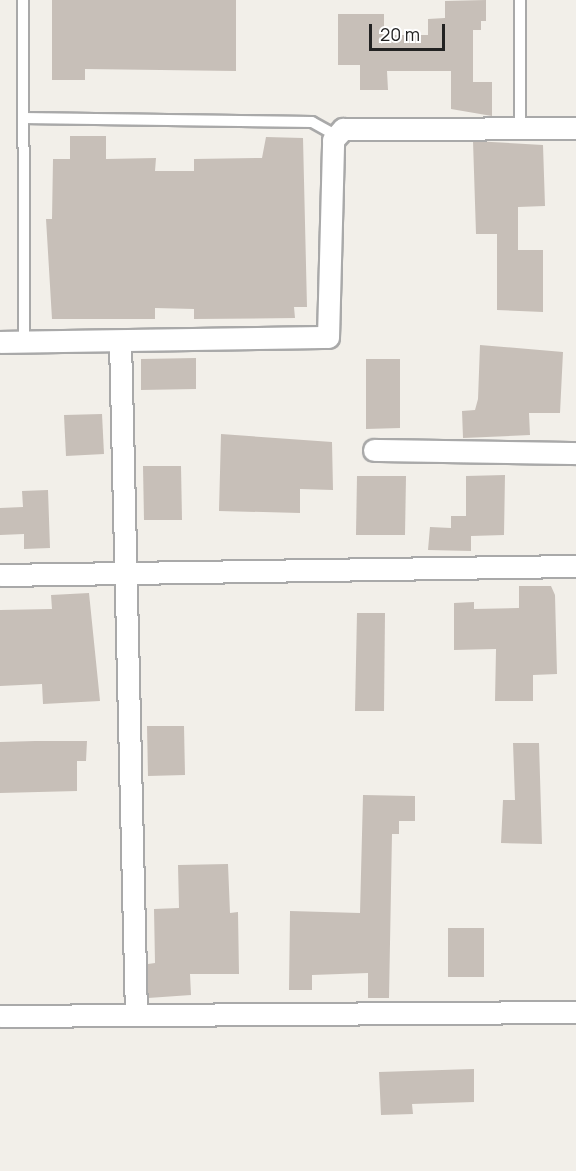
<!DOCTYPE html>
<style>
body{margin:0}
#map{position:relative;width:576px;height:1171px;overflow:hidden;background:#f2efe9;font-family:Manrope,sans-serif}
div>[style]{position:absolute}
[style*='--x']{left:calc(var(--x)*1px);top:calc(var(--y)*1px);width:calc(var(--w)*1px);rotate:calc(var(--a)*1deg)}
.building>*{inset:0;background:#c7bfb8}
.roads{filter:drop-shadow(2px 0 #a9a9a9) drop-shadow(-2px 0 #a9a9a9) drop-shadow(0 2px #a9a9a9) drop-shadow(0 -2px #a9a9a9)}
.lane>*{height:10px;margin:-5px;padding:0 5px;transform-origin:5px;border-radius:5px;background:#fff}
.street>*{height:21px;margin:-10.5px;padding:0 10.5px;transform-origin:10.5px;border-radius:10.5px;background:#fff}
span{translate:-50% -50%;white-space:nowrap;text-align:center;line-height:1.15;-webkit-text-stroke:5px #fff;paint-order:stroke}
.scale{position:absolute;left:369px;top:24px;width:76px;height:27px;box-sizing:border-box;border:3px solid #222;border-top:0;padding-left:8px;font-size:18px;line-height:21px;white-space:nowrap;color:#222;-webkit-text-stroke:4px #fff;paint-order:stroke}
</style>
<div id="map">
<div class="building">
<i style="clip-path:polygon(52px 0,236px 0,236px 71px,85px 69px,85px 80px,52px 80px)"></i>
<i style="clip-path:polygon(486px 0,486px 21px,481px 21px,481px 30px,473px 30px,473px 82px,492px 82px,492px 116px,451px 109px,451px 71px,387px 71px,388px 90px,360px 90px,360px 65px,338px 65px,338px 14px,384px 14px,384px 35px,428px 35px,428px 19px,445px 18px,445px 1px)"></i>
<i style="clip-path:polygon(70px 136px,106px 136px,106px 159px,156px 158px,155px 171px,194px 171px,194px 159px,262px 158px,266px 137px,303px 138px,307px 307px,294px 307px,295px 318px,194px 319px,194px 309px,155px 308px,155px 319px,52px 319px,46px 219px,52px 219px,53px 159px,70px 159px)"></i>
<i style="clip-path:polygon(473px 141px,543px 145px,545px 206px,518px 207px,518px 250px,543px 250px,543px 312px,497px 310px,497px 234px,476px 234px)"></i>
<i style="clip-path:polygon(480px 345px,563px 352px,560px 413px,529px 413px,530px 435px,463px 438px,462px 411px,475px 410px,478px 399px)"></i>
<i style="clip-path:polygon(196px 358px,196px 389px,141px 390px,141px 359px)"></i>
<i style="clip-path:polygon(366px 359px,400px 359px,400px 428px,366px 429px)"></i>
<i style="clip-path:polygon(102px 414px,104px 454px,66px 456px,64px 415px)"></i>
<i style="clip-path:polygon(221px 434px,332px 442px,333px 490px,300px 489px,300px 513px,219px 511px)"></i>
<i style="clip-path:polygon(143px 466px,181px 466px,182px 520px,144px 520px)"></i>
<i style="clip-path:polygon(505px 475px,504px 535px,471px 536px,471px 551px,428px 550px,430px 527px,451px 528px,451px 516px,466px 516px,466px 476px)"></i>
<i style="clip-path:polygon(357px 476px,406px 476px,405px 535px,356px 535px)"></i>
<i style="clip-path:polygon(48px 490px,50px 548px,24px 549px,24px 534px,0 535px,0 508px,23px 507px,22px 491px)"></i>
<i style="clip-path:polygon(519px 586px,551px 586px,555px 595px,557px 674px,533px 675px,533px 701px,495px 701px,496px 649px,454px 650px,454px 603px,474px 602px,474px 609px,519px 608px)"></i>
<i style="clip-path:polygon(89px 593px,100px 701px,43px 704px,42px 684px,0 686px,0 610px,52px 609px,51px 595px)"></i>
<i style="clip-path:polygon(357px 613px,385px 613px,384px 711px,355px 711px)"></i>
<i style="clip-path:polygon(147px 726px,184px 726px,185px 775px,148px 776px)"></i>
<i style="clip-path:polygon(35px 741px,87px 741px,86px 761px,77px 761px,77px 791px,0 793px,0 742px)"></i>
<i style="clip-path:polygon(513px 743px,539px 743px,542px 844px,501px 843px,503px 800px,515px 800px)"></i>
<i style="clip-path:polygon(363px 795px,415px 796px,415px 821px,399px 821px,399px 834px,392px 834px,389px 998px,368px 998px,368px 973px,312px 975px,312px 990px,289px 990px,290px 911px,360px 913px)"></i>
<i style="clip-path:polygon(228px 864px,230px 913px,238px 912px,239px 974px,190px 974px,191px 995px,148px 998px,148px 964px,155px 963px,154px 909px,179px 908px,178px 865px)"></i>
<i style="clip-path:polygon(448px 928px,484px 928px,484px 977px,448px 977px)"></i>
<i style="clip-path:polygon(474px 1069px,474px 1102px,412px 1104px,413px 1114px,381px 1115px,379px 1072px)"></i>
</div>
<div class="roads">
<div class="lane">
<i style="--x:23;--y:0;--w:342;--a:89.8"></i>
<i style="--x:23;--y:118;--w:289;--a:0.8"></i>
<i style="--x:312;--y:122;--w:29;--a:29"></i>
<i style="--x:520;--y:130;--w:130;--a:-90"></i>
</div>
<div class="street">
<i style="--x:120;--y:341;--w:674;--a:88.64"></i>
<i style="--x:0;--y:342;--w:328;--a:-0.9"></i>
<i style="--x:328;--y:337;--w:197;--a:-88.5"></i>
<i style="--x:333;--y:140;--w:15;--a:-48"></i>
<i style="--x:343;--y:129;--w:233;--a:-0.2"></i>
<i style="--x:374;--y:450;--w:202;--a:0.9"></i>
<i style="--x:0;--y:575;--w:576;--a:-0.9"></i>
<i style="--x:0;--y:1016;--w:576;--a:-0.4"></i>
</div>
</div>
<div class="scale">20 m</div>
</div>
